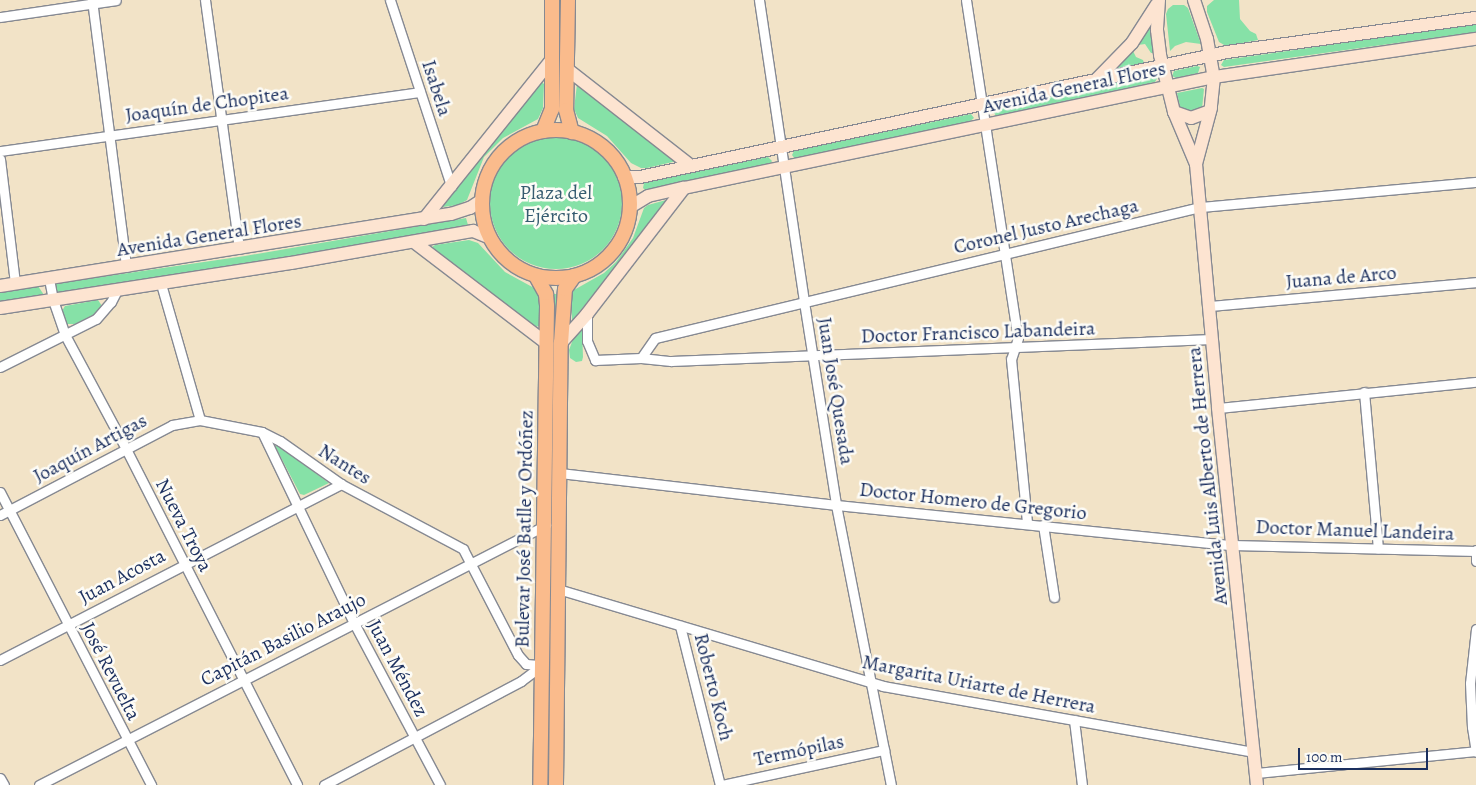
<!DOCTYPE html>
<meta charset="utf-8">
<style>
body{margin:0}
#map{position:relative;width:1476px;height:785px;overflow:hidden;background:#f2e3c7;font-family:Alegreya,serif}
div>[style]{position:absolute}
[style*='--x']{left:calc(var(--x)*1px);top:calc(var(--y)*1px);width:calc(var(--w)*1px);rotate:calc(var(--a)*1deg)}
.green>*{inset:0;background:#86e1a7}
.round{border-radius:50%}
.roads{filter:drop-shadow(1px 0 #868992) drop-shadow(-1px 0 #868992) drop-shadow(0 1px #868992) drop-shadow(0 -1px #868992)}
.street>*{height:9px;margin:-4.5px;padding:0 4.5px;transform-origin:4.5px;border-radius:4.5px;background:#fff}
.secondary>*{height:12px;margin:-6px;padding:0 6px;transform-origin:6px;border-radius:6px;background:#fde4d1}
.primary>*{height:14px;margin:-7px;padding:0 7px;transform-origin:7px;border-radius:7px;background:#fabb8c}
.primary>.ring{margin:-7px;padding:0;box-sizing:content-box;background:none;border:14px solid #fabb8c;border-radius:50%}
span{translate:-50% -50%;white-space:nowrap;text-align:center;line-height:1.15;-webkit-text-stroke:5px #fdfcf7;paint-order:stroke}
.street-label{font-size:20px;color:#1b2f5e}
.park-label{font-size:20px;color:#365c70}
.scale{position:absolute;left:1298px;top:748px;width:130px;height:22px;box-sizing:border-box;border:2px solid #1b2f5e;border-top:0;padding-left:6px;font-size:15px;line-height:18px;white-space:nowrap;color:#1b2f5e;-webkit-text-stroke:4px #fdfcf7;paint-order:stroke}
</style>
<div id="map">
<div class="green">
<i style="clip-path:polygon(1214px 0,1239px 0,1240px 19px,1250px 31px,1256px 34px,1258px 40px,1226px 46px,1219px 42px,1207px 12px,1207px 6px)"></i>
<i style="clip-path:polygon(1173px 5px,1184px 5px,1188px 8px,1201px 44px,1186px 42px,1175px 46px,1170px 51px,1166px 14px,1168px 9px)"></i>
<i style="clip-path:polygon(1476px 24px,1476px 32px,1224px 67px,1221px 65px,1224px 60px)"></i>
<i style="clip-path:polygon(1149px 26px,1151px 28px,1154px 53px,1151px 53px,1145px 44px,1138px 45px)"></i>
<i style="clip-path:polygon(1132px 49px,1136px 57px,1143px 60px,1144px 63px,1115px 69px)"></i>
<i style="clip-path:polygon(1197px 66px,1200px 67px,1198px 73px,1176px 78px,1172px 76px,1174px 71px)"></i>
<i style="clip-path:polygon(1154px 75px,1158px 77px,1155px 82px,1000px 115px,996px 116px,993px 111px,997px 108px)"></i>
<i style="clip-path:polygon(541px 81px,544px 84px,543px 108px,538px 119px,503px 138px,484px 157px,467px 200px,458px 205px,443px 207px,442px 205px)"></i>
<i style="clip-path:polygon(577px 84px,677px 161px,647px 168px,641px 168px,631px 163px,607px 136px,578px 118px,574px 109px)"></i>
<i style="clip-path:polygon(1202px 88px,1204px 89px,1202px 109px,1196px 114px,1181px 111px,1177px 93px)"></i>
<i style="clip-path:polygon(971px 114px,974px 118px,969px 122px,795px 159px,792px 155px,794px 151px)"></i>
<i class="round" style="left:490px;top:137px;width:132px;height:132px"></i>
<i style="clip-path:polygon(768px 157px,772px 161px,770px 164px,646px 191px,643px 188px,644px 183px)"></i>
<i style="clip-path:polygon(666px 200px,668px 202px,572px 321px,571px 296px,574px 290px,604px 273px,616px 262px,633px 238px,644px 208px,648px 205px)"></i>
<i style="clip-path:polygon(466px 218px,468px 225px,241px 266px,56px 293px,53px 289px,53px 284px,245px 256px)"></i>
<i style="clip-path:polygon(469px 240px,478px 243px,505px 272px,536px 289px,540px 298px,539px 326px,535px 327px,432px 247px,435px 245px)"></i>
<i style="clip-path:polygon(38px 286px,44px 295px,0 302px,0 293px)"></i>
<i style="clip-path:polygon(553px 294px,557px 294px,554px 513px,552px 514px,551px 513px)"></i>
<i style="clip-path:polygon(98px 300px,102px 306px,95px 314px,75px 324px,67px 324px,63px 317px,62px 311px,65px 306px)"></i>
<i style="clip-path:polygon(582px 329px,583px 357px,582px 361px,576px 362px,570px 358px,569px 350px,575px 334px)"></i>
<i style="clip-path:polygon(277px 445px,329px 483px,304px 495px,300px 494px,275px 446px)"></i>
<i style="clip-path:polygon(552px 530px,551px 785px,547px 785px,550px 532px)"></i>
</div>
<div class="roads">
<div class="street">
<i style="--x:92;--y:0;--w:269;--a:82.7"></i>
<i style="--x:205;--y:0;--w:251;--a:82.2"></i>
<i style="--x:390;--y:0;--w:196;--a:71.8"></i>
<i style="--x:759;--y:0;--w:305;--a:81.5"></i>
<i style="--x:804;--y:302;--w:206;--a:81"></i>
<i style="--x:836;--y:505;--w:285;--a:78.9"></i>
<i style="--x:966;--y:0;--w:342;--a:81.3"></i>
<i style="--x:1018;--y:338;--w:22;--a:108"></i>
<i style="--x:1011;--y:359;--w:165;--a:84.4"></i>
<i style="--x:0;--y:17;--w:117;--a:-8.3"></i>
<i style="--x:0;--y:151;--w:424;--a:-8"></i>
<i style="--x:0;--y:159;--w:125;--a:83.1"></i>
<i style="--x:49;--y:279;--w:21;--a:79"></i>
<i style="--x:53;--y:300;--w:37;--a:71"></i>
<i style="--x:65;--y:335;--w:129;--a:61.8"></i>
<i style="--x:126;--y:449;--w:377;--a:63"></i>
<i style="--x:161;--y:284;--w:141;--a:74"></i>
<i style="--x:1209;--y:306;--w:268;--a:-5.1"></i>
<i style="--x:587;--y:314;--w:27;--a:90"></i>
<i style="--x:587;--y:341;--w:21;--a:67"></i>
<i style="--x:595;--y:360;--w:46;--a:-2.5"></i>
<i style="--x:641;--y:358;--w:30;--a:6"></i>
<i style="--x:671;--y:361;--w:541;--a:-2.33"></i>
<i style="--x:641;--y:358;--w:24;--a:-55"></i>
<i style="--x:655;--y:338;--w:561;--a:-13.52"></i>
<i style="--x:1200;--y:207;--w:277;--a:-5.2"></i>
<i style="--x:0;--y:367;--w:107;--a:-26.6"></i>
<i style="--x:96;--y:319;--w:23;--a:-49"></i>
<i style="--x:111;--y:302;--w:13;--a:-63"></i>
<i style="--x:1364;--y:392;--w:157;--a:84.9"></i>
<i style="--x:1218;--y:408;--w:259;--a:-5.8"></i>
<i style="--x:262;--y:432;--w:212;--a:64.3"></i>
<i style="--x:354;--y:623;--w:183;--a:62"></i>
<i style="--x:560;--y:473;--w:278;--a:6.6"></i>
<i style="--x:836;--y:505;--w:398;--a:5.8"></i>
<i style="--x:1232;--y:545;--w:244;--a:1.4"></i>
<i style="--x:0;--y:492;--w:330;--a:62.7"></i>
<i style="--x:0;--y:515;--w:194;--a:-27.6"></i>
<i style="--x:172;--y:425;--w:28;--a:-10"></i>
<i style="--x:200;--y:420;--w:63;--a:11"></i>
<i style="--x:262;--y:432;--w:20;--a:27"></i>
<i style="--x:280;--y:441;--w:75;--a:35.2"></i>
<i style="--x:341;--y:484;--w:138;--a:28"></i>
<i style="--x:463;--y:549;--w:119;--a:62.6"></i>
<i style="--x:518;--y:655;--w:12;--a:48"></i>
<i style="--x:526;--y:664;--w:16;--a:4"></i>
<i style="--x:1043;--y:525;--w:73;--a:81.3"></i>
<i style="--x:1476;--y:550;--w:11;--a:90"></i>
<i style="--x:558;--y:589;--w:339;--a:16.6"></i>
<i style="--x:883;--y:686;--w:377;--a:10.1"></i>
<i style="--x:680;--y:626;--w:164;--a:75.9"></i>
<i style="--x:1476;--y:629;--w:54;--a:96.3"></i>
<i style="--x:1470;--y:683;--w:44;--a:87.4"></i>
<i style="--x:1472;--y:727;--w:25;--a:81"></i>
<i style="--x:0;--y:660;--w:384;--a:-27.3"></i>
<i style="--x:1074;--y:720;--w:65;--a:83"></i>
<i style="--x:1256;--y:773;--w:221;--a:-5.7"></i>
<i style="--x:0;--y:778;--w:8;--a:60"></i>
<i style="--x:39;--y:785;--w:570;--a:-27.15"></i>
<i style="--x:324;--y:785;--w:223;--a:-27.8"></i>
<i style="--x:521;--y:681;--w:26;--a:-37"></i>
<i style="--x:722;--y:785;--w:166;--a:-12.2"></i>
</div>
<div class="secondary">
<i style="--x:1159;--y:0;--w:30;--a:94"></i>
<i style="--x:1157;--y:30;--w:25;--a:83"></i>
<i style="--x:1160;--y:55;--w:59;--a:76.2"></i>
<i style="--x:1174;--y:112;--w:56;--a:67.1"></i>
<i style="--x:1194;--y:0;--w:41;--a:71.6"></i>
<i style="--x:1207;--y:39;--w:39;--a:80"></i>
<i style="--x:1214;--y:77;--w:31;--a:96"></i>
<i style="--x:1211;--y:108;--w:58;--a:105"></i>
<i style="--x:1196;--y:164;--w:245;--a:84.8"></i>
<i style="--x:1218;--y:408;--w:379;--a:84.1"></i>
<i style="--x:567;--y:69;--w:157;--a:38"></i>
<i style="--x:1097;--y:79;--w:50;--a:-45.8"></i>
<i style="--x:1132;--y:43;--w:46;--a:-57.3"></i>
<i style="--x:1174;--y:112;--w:18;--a:19"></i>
<i style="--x:1191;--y:118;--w:20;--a:-20"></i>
<i style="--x:624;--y:177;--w:16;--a:0"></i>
<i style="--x:640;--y:177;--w:600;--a:-12.02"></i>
<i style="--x:1227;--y:52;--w:251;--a:-7.8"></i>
<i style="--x:630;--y:207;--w:21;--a:-31"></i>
<i style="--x:648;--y:196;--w:37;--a:-13"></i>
<i style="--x:684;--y:188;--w:541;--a:-11.83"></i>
<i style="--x:1214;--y:77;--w:265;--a:-8.3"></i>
<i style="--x:424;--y:219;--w:205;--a:-51.3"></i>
<i style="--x:414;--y:242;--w:166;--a:37.4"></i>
<i style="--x:0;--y:286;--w:457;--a:-9.1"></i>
<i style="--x:451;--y:214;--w:20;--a:-18"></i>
<i style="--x:470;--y:208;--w:14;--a:-34"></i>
<i style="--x:0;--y:308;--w:294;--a:-8.8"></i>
<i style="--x:291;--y:263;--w:185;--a:-10"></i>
<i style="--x:473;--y:231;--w:18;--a:22"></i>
<i style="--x:561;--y:343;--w:39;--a:-48"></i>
<i style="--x:587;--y:314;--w:159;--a:-52.4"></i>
</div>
<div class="primary">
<i style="--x:568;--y:0;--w:110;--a:91"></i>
<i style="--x:566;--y:110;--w:23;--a:75"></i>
<i class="ring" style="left:482px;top:130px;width:134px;height:134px"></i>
<i style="--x:543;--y:131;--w:24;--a:-68"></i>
<i style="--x:552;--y:109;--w:109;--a:-90"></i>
<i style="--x:536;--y:276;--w:21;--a:61"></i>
<i style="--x:546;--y:294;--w:12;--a:85"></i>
<i style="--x:547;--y:306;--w:479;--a:90.8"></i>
<i style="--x:556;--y:785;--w:442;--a:-89.4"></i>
<i style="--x:561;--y:343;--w:54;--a:-85.8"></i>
<i style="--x:565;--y:289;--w:16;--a:-55"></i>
</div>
</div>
<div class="street-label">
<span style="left:1074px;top:87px;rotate:-12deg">Avenida General Flores</span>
<span style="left:437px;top:88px;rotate:72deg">Isabela</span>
<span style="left:207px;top:104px;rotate:-8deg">Joaquín de Chopitea</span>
<span style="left:1046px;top:226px;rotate:-13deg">Coronel Justo Arechaga</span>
<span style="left:209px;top:235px;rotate:-9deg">Avenida General Flores</span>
<span style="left:1341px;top:277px;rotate:-5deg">Juana de Arco</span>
<span style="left:978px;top:332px;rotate:-2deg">Doctor Francisco Labandeira</span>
<span style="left:836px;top:391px;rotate:81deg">Juan José Quesada</span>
<span style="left:90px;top:448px;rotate:-28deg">Joaquín Artigas</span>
<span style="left:345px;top:464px;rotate:32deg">Nantes</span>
<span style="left:1207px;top:476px;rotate:-96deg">Avenida Luis Alberto de Herrera</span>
<span style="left:973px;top:501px;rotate:6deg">Doctor Homero de Gregorio</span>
<span style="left:184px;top:525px;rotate:63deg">Nueva Troya</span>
<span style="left:524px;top:529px;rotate:-89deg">Bulevar José Batlle y Ordóñez</span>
<span style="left:1355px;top:530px;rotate:2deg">Doctor Manuel Landeira</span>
<span style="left:122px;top:576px;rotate:-28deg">Juan Acosta</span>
<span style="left:283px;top:639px;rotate:-27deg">Capitán Basilio Araujo</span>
<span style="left:398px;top:668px;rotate:62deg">Juan Méndez</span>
<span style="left:111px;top:671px;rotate:63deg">José Revuelta</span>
<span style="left:979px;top:684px;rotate:11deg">Margarita Uriarte de Herrera</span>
<span style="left:714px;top:687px;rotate:76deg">Roberto Koch</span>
<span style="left:799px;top:750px;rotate:-12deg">Termópilas</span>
</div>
<div class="park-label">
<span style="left:556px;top:204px">Plaza del<br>Ejército</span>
</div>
<div class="scale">100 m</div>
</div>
